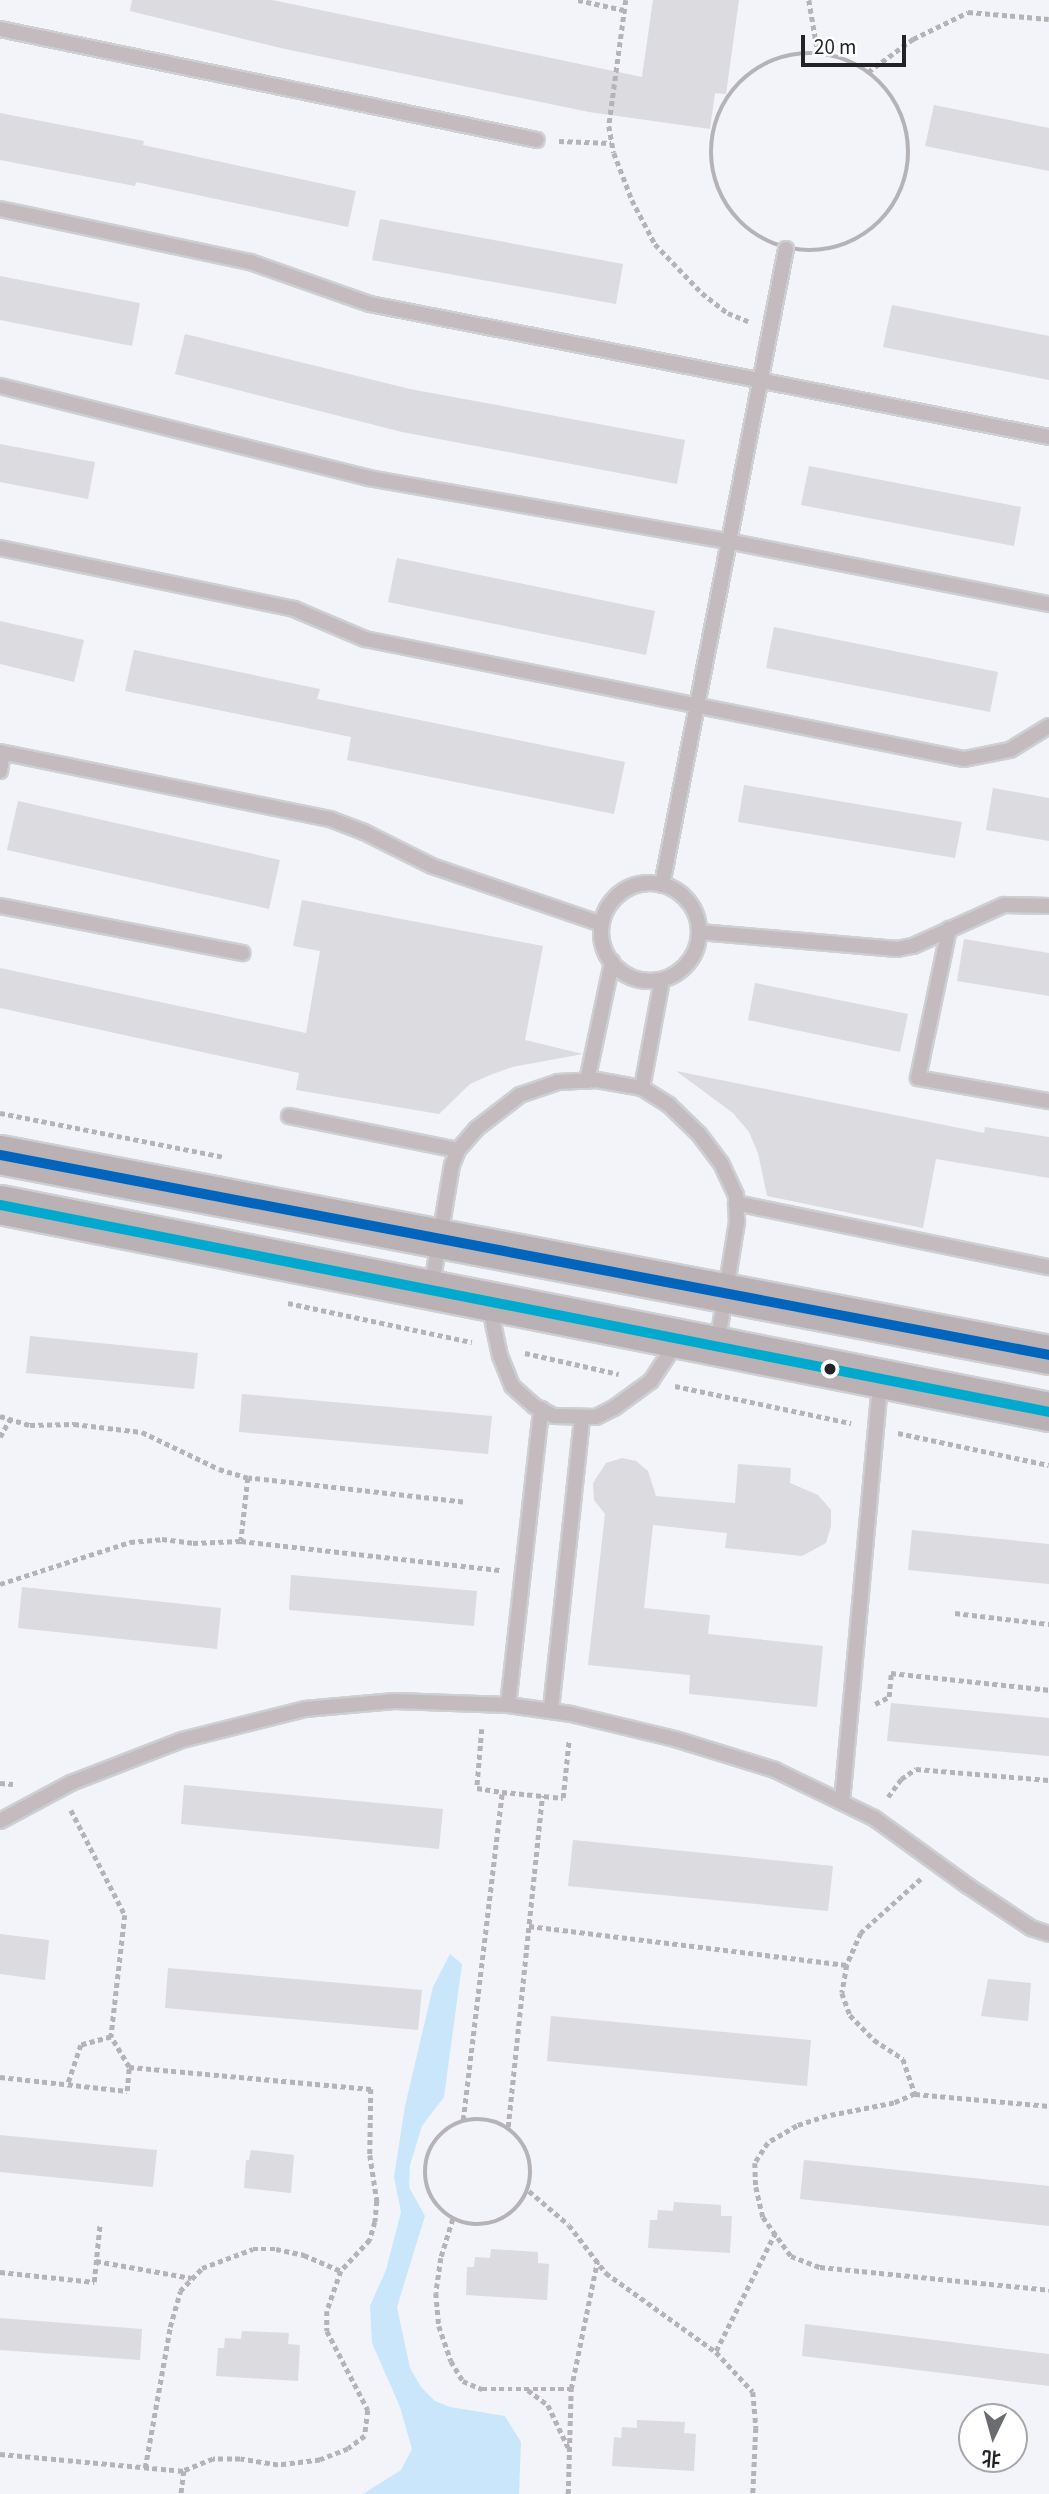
<!DOCTYPE html>
<meta charset="utf-8">
<style>
body{margin:0}
#map{position:relative;width:1049px;height:2494px;overflow:hidden;background:#f2f4fa;font-family:"Source Sans 3","Noto Sans SC",sans-serif}
div>[style]{position:absolute}
[style*='--x']{left:calc(var(--x)*1px);top:calc(var(--y)*1px);width:calc(var(--w)*1px);rotate:calc(var(--a)*1deg)}
.water>*{inset:0;background:#cae6fb}
.building>*{inset:0;background:#dbdbe0}
.path>*{height:4.5px;margin-top:-2.25px;transform-origin:0;background:repeating-linear-gradient(90deg,#b6b3b6 0 5px,transparent 0 8.5px)}
.path>.ring{margin:-2.25px;padding:0;box-sizing:content-box;background:none;border:4.5px solid #b6b3b6;border-radius:50%}
.roads{filter:drop-shadow(2px 0 #cdcfd3) drop-shadow(-2px 0 #cdcfd3) drop-shadow(0 2px #cdcfd3) drop-shadow(0 -2px #cdcfd3)}
.lane>*{height:14px;margin:-7px;padding:0 7px;transform-origin:7px;border-radius:7px;background:#c3bbbe}
.lane>.ring{margin:-7px;padding:0;box-sizing:content-box;background:none;border:14px solid #c3bbbe;border-radius:50%}
.secondary>*{height:38px;margin:-19px;padding:0 19px;transform-origin:19px;border-radius:19px;background:#b9b1b3}
.bus-1>*{height:10px;margin:-5px;padding:0 5px;transform-origin:5px;border-radius:5px;background:#00a9ce}
.bus-2>*{height:10px;margin:-5px;padding:0 5px;transform-origin:5px;border-radius:5px;background:#0065bd}
.dots>*{width:19px;height:19px;translate:-50% -50%;box-sizing:border-box;border:4px solid #fff;border-radius:50%}
span{translate:-50% -50%;white-space:nowrap;text-align:center;line-height:1.15;-webkit-text-stroke:6px #fff;paint-order:stroke}
.north{position:absolute;left:958px;top:2403px;width:70px;height:70px;box-sizing:border-box;background:#fff;border:2px solid #a6a7a9;border-radius:50%;rotate:185deg;font-size:19px;font-weight:700;line-height:28px;text-align:center;color:#212327}
.north::after{content:'';display:block;margin:auto;width:24px;height:32px;background:#6a6c71;clip-path:polygon(50% 0,100% 100%,50% 72%,0 100%)}
.scale{position:absolute;left:801px;top:35px;width:105px;height:32px;box-sizing:border-box;border:4px solid #212327;border-top:0;padding-left:9px;font-size:21px;line-height:24px;white-space:nowrap;color:#212327;-webkit-text-stroke:5px #fff;paint-order:stroke}
</style>
<div id="map">
<div class="water">
<i style="clip-path:polygon(450px 1954px,462px 1964px,444px 2097px,422px 2126px,410px 2165px,409px 2187px,425px 2216px,397px 2307px,410px 2368px,421px 2387px,435px 2401px,450px 2407px,505px 2416px,521px 2442px,519px 2494px,363px 2494px,401px 2470px,412px 2449px,400px 2407px,372px 2343px,370px 2306px,386px 2270px,401px 2212px,394px 2177px,405px 2106px,433px 1987px)"></i>
</div>
<div class="building">
<i style="clip-path:polygon(132px 0,272px 0,642px 77px,653px 0,739px 0,726px 94px,715px 93px,710px 129px,589px 112px,285px 49px,130px 11px)"></i>
<i style="clip-path:polygon(934px 105px,1049px 128px,1049px 171px,925px 146px)"></i>
<i style="clip-path:polygon(0 113px,144px 141px,143px 145px,356px 191px,348px 227px,136px 182px,135px 186px,0 160px)"></i>
<i style="clip-path:polygon(380px 219px,623px 264px,616px 304px,372px 260px)"></i>
<i style="clip-path:polygon(0 276px,140px 303px,132px 346px,0 320px)"></i>
<i style="clip-path:polygon(892px 305px,1049px 336px,1049px 380px,883px 347px)"></i>
<i style="clip-path:polygon(185px 334px,410px 389px,685px 440px,677px 484px,402px 432px,175px 374px)"></i>
<i style="clip-path:polygon(0 444px,95px 462px,88px 499px,0 482px)"></i>
<i style="clip-path:polygon(809px 466px,1021px 507px,1014px 546px,801px 505px)"></i>
<i style="clip-path:polygon(397px 558px,655px 611px,646px 655px,388px 602px)"></i>
<i style="clip-path:polygon(0 621px,84px 640px,74px 682px,0 664px)"></i>
<i style="clip-path:polygon(774px 627px,998px 672px,990px 712px,766px 668px)"></i>
<i style="clip-path:polygon(134px 650px,320px 689px,317px 699px,625px 762px,614px 814px,347px 760px,351px 737px,125px 691px)"></i>
<i style="clip-path:polygon(744px 785px,962px 822px,955px 858px,738px 822px)"></i>
<i style="clip-path:polygon(993px 788px,1049px 798px,1049px 841px,986px 830px)"></i>
<i style="clip-path:polygon(18px 801px,280px 860px,269px 909px,7px 850px)"></i>
<i style="clip-path:polygon(302px 900px,543px 946px,525px 1040px,583px 1054px,512px 1067px,490px 1075px,470px 1084px,439px 1114px,296px 1090px,299px 1073px,0 1008px,0 968px,306px 1033px,320px 951px,293px 946px)"></i>
<i style="clip-path:polygon(964px 939px,1049px 953px,1049px 996px,957px 981px)"></i>
<i style="clip-path:polygon(755px 983px,908px 1014px,900px 1052px,748px 1020px)"></i>
<i style="clip-path:polygon(676px 1071px,984px 1133px,985px 1127px,1049px 1137px,1049px 1178px,936px 1159px,923px 1228px,767px 1196px,758px 1153px,749px 1132px,733px 1113px)"></i>
<i style="clip-path:polygon(30px 1336px,198px 1353px,194px 1389px,26px 1373px)"></i>
<i style="clip-path:polygon(242px 1394px,492px 1416px,488px 1454px,239px 1432px)"></i>
<i style="clip-path:polygon(622px 1458px,636px 1461px,648px 1471px,656px 1496px,735px 1503px,738px 1464px,791px 1468px,790px 1483px,818px 1495px,831px 1510px,831px 1526px,826px 1543px,802px 1556px,725px 1548px,727px 1533px,653px 1525px,644px 1608px,710px 1615px,708px 1634px,823px 1646px,817px 1707px,689px 1694px,690px 1675px,588px 1665px,605px 1514px,594px 1500px,593px 1483px,606px 1463px)"></i>
<i style="clip-path:polygon(912px 1530px,1049px 1544px,1049px 1584px,908px 1570px)"></i>
<i style="clip-path:polygon(291px 1575px,477px 1591px,474px 1626px,289px 1610px)"></i>
<i style="clip-path:polygon(22px 1587px,221px 1608px,217px 1649px,18px 1628px)"></i>
<i style="clip-path:polygon(891px 1703px,1049px 1718px,1049px 1756px,887px 1741px)"></i>
<i style="clip-path:polygon(184px 1785px,443px 1809px,439px 1849px,181px 1824px)"></i>
<i style="clip-path:polygon(573px 1840px,833px 1866px,828px 1911px,568px 1886px)"></i>
<i style="clip-path:polygon(0 1934px,49px 1940px,45px 1980px,0 1974px)"></i>
<i style="clip-path:polygon(168px 1968px,422px 1990px,418px 2030px,165px 2008px)"></i>
<i style="clip-path:polygon(988px 1979px,1031px 1983px,1028px 2021px,981px 2016px)"></i>
<i style="clip-path:polygon(551px 2016px,811px 2040px,807px 2086px,547px 2061px)"></i>
<i style="clip-path:polygon(0 2135px,157px 2150px,153px 2187px,0 2172px)"></i>
<i style="clip-path:polygon(251px 2150px,294px 2155px,291px 2193px,244px 2188px,246px 2160px,249px 2160px)"></i>
<i style="clip-path:polygon(804px 2160px,1049px 2186px,1049px 2226px,800px 2199px)"></i>
<i style="clip-path:polygon(674px 2202px,721px 2205px,721px 2216px,732px 2216px,730px 2253px,648px 2248px,650px 2220px,657px 2220px,658px 2210px,673px 2211px)"></i>
<i style="clip-path:polygon(491px 2249px,538px 2252px,538px 2263px,549px 2264px,547px 2300px,466px 2295px,467px 2267px,474px 2267px,475px 2257px,490px 2258px)"></i>
<i style="clip-path:polygon(0 2318px,142px 2329px,140px 2360px,0 2350px)"></i>
<i style="clip-path:polygon(805px 2324px,1049px 2354px,1049px 2386px,802px 2356px)"></i>
<i style="clip-path:polygon(242px 2331px,289px 2333px,288px 2344px,300px 2345px,298px 2381px,216px 2376px,218px 2348px,224px 2348px,225px 2338px,241px 2339px)"></i>
<i style="clip-path:polygon(637px 2420px,685px 2422px,684px 2433px,696px 2434px,694px 2471px,612px 2466px,614px 2437px,621px 2438px,622px 2427px,637px 2428px)"></i>
</div>
<div class="path">
<i style="--x:578;--y:0;--w:47;--a:12.3"></i>
<i style="--x:626;--y:0;--w:127;--a:97.7"></i>
<i style="--x:609;--y:126;--w:27;--a:80"></i>
<i style="--x:614;--y:153;--w:50;--a:69"></i>
<i style="--x:632;--y:200;--w:50;--a:62.4"></i>
<i style="--x:655;--y:244;--w:68;--a:46.2"></i>
<i style="--x:702;--y:293;--w:33;--a:38"></i>
<i style="--x:728;--y:313;--w:22;--a:22"></i>
<i style="--x:809;--y:0;--w:54;--a:80.4"></i>
<i class="ring" style="left:711px;top:53px;width:193.5px;height:193.5px"></i>
<i style="--x:868;--y:72;--w:56;--a:-36.3"></i>
<i style="--x:913;--y:39;--w:61;--a:-26.1"></i>
<i style="--x:968;--y:12;--w:81;--a:4.9"></i>
<i style="--x:559;--y:141;--w:52;--a:2.2"></i>
<i style="--x:0;--y:1113;--w:228;--a:11.1"></i>
<i style="--x:288;--y:1303;--w:188;--a:12"></i>
<i style="--x:525;--y:1353;--w:96;--a:12.6"></i>
<i style="--x:675;--y:1386;--w:180;--a:11.9"></i>
<i style="--x:0;--y:1416;--w:31;--a:17"></i>
<i style="--x:30;--y:1425;--w:44;--a:-1.3"></i>
<i style="--x:74;--y:1424;--w:68;--a:6.7"></i>
<i style="--x:142;--y:1432;--w:85;--a:25.7"></i>
<i style="--x:219;--y:1469;--w:30;--a:17"></i>
<i style="--x:898;--y:1433;--w:154;--a:12"></i>
<i style="--x:0;--y:1437;--w:21;--a:-61"></i>
<i style="--x:463;--y:1502;--w:216;--a:-173.6"></i>
<i style="--x:248;--y:1478;--w:63;--a:96.3"></i>
<i style="--x:241;--y:1541;--w:262;--a:6.4"></i>
<i style="--x:0;--y:1584;--w:137;--a:-17.9"></i>
<i style="--x:130;--y:1542;--w:32;--a:-5"></i>
<i style="--x:162;--y:1539;--w:31;--a:7"></i>
<i style="--x:193;--y:1543;--w:48;--a:-2.4"></i>
<i style="--x:955;--y:1613;--w:95;--a:6.7"></i>
<i style="--x:875;--y:1704;--w:16;--a:-27"></i>
<i style="--x:889;--y:1697;--w:24;--a:-85"></i>
<i style="--x:891;--y:1673;--w:159;--a:6.1"></i>
<i style="--x:482;--y:1729;--w:59;--a:94.8"></i>
<i style="--x:477;--y:1788;--w:25;--a:9"></i>
<i style="--x:502;--y:1792;--w:61;--a:5.6"></i>
<i style="--x:563;--y:1798;--w:59;--a:-84.2"></i>
<i style="--x:0;--y:1783;--w:13;--a:4"></i>
<i style="--x:888;--y:1797;--w:22;--a:-54"></i>
<i style="--x:901;--y:1779;--w:18;--a:-34"></i>
<i style="--x:916;--y:1769;--w:133;--a:4.7"></i>
<i style="--x:71;--y:1810;--w:118;--a:62.8"></i>
<i style="--x:125;--y:1915;--w:123;--a:96.5"></i>
<i style="--x:921;--y:1879;--w:81;--a:138"></i>
<i style="--x:861;--y:1933;--w:35;--a:114"></i>
<i style="--x:847;--y:1965;--w:28;--a:100"></i>
<i style="--x:842;--y:1993;--w:23;--a:70"></i>
<i style="--x:850;--y:2015;--w:35;--a:46"></i>
<i style="--x:874;--y:2040;--w:35;--a:33"></i>
<i style="--x:903;--y:2059;--w:37;--a:71"></i>
<i style="--x:915;--y:2094;--w:23;--a:157"></i>
<i style="--x:894;--y:2103;--w:68;--a:169"></i>
<i style="--x:827;--y:2116;--w:32;--a:162"></i>
<i style="--x:797;--y:2126;--w:34;--a:150"></i>
<i style="--x:768;--y:2143;--w:24;--a:123"></i>
<i style="--x:755;--y:2163;--w:24;--a:88"></i>
<i style="--x:756;--y:2187;--w:31;--a:77"></i>
<i style="--x:763;--y:2217;--w:48;--a:54.3"></i>
<i style="--x:791;--y:2256;--w:31;--a:21"></i>
<i style="--x:820;--y:2267;--w:230;--a:5.7"></i>
<i style="--x:529;--y:1926;--w:320;--a:7"></i>
<i style="--x:129;--y:2067;--w:243;--a:5.2"></i>
<i style="--x:371;--y:2089;--w:66;--a:90.9"></i>
<i style="--x:370;--y:2155;--w:47;--a:81.3"></i>
<i style="--x:377;--y:2201;--w:21;--a:95"></i>
<i style="--x:375;--y:2222;--w:19;--a:106"></i>
<i style="--x:370;--y:2240;--w:42;--a:133.1"></i>
<i style="--x:341;--y:2271;--w:42;--a:109.3"></i>
<i style="--x:327;--y:2311;--w:20;--a:90"></i>
<i style="--x:327;--y:2331;--w:89;--a:62.6"></i>
<i style="--x:368;--y:2410;--w:26;--a:97"></i>
<i style="--x:365;--y:2436;--w:21;--a:143"></i>
<i style="--x:348;--y:2449;--w:30;--a:159"></i>
<i style="--x:320;--y:2460;--w:42;--a:173.2"></i>
<i style="--x:278;--y:2465;--w:38;--a:-171"></i>
<i style="--x:240;--y:2459;--w:27;--a:180"></i>
<i style="--x:213;--y:2459;--w:31;--a:158"></i>
<i style="--x:0;--y:2077;--w:128;--a:6.3"></i>
<i style="--x:127;--y:2091;--w:24;--a:-85"></i>
<i style="--x:129;--y:2067;--w:35;--a:-121"></i>
<i style="--x:111;--y:2037;--w:31;--a:165"></i>
<i style="--x:81;--y:2045;--w:41;--a:108.4"></i>
<i style="--x:915;--y:2094;--w:135;--a:5.1"></i>
<i class="ring" style="left:425px;top:2119px;width:101.5px;height:101.5px"></i>
<i style="--x:463;--y:2120;--w:330;--a:-83.2"></i>
<i style="--x:508;--y:2127;--w:333;--a:-84.1"></i>
<i style="--x:529;--y:2191;--w:52;--a:40.4"></i>
<i style="--x:569;--y:2225;--w:61;--a:52.4"></i>
<i style="--x:606;--y:2273;--w:135;--a:35.7"></i>
<i style="--x:716;--y:2352;--w:54;--a:47.2"></i>
<i style="--x:753;--y:2392;--w:36;--a:85"></i>
<i style="--x:756;--y:2428;--w:66;--a:92.6"></i>
<i style="--x:453;--y:2219;--w:41;--a:107.1"></i>
<i style="--x:441;--y:2258;--w:35;--a:98"></i>
<i style="--x:436;--y:2293;--w:33;--a:85"></i>
<i style="--x:439;--y:2326;--w:37;--a:71"></i>
<i style="--x:451;--y:2361;--w:23;--a:59"></i>
<i style="--x:463;--y:2381;--w:21;--a:23"></i>
<i style="--x:482;--y:2389;--w:89;--a:0"></i>
<i style="--x:96;--y:2261;--w:97;--a:10.1"></i>
<i style="--x:0;--y:2272;--w:95;--a:6.1"></i>
<i style="--x:94;--y:2282;--w:59;--a:-84.2"></i>
<i style="--x:716;--y:2351;--w:132;--a:-63.4"></i>
<i style="--x:528;--y:2390;--w:25;--a:37"></i>
<i style="--x:548;--y:2405;--w:47;--a:64.5"></i>
<i style="--x:0;--y:2454;--w:185;--a:5.3"></i>
<i style="--x:184;--y:2471;--w:23;--a:97"></i>
<i style="--x:145;--y:2468;--w:143;--a:-79.9"></i>
<i style="--x:170;--y:2327;--w:37;--a:-74"></i>
<i style="--x:180;--y:2291;--w:32;--a:-46"></i>
<i style="--x:202;--y:2268;--w:54;--a:-20.4"></i>
<i style="--x:253;--y:2249;--w:23;--a:0"></i>
<i style="--x:276;--y:2249;--w:29;--a:12"></i>
<i style="--x:304;--y:2255;--w:40;--a:23.4"></i>
<i style="--x:568;--y:2494;--w:105;--a:-88.4"></i>
<i style="--x:571;--y:2389;--w:130;--a:-78.4"></i>
</div>
<div class="roads">
<div class="lane">
<i style="--x:0;--y:29;--w:548;--a:11.68"></i>
<i style="--x:0;--y:209;--w:256;--a:12"></i>
<i style="--x:250;--y:262;--w:127;--a:19.3"></i>
<i style="--x:370;--y:304;--w:692;--a:11.08"></i>
<i style="--x:0;--y:386;--w:380;--a:14"></i>
<i style="--x:369;--y:478;--w:364;--a:10"></i>
<i style="--x:727;--y:541;--w:328;--a:11.1"></i>
<i style="--x:0;--y:548;--w:300;--a:11.7"></i>
<i style="--x:294;--y:609;--w:77;--a:22.9"></i>
<i style="--x:365;--y:639;--w:611;--a:11.33"></i>
<i style="--x:964;--y:759;--w:47;--a:-11.1"></i>
<i style="--x:1010;--y:750;--w:46;--a:-31.6"></i>
<i style="--x:0;--y:752;--w:337;--a:11.5"></i>
<i style="--x:330;--y:819;--w:36;--a:21"></i>
<i style="--x:364;--y:832;--w:76;--a:26.6"></i>
<i style="--x:432;--y:866;--w:179;--a:18.9"></i>
<i style="--x:0;--y:771;--w:18;--a:-81"></i>
<i class="ring" style="left:601px;top:883px;width:84px;height:84px"></i>
<i style="--x:662;--y:885;--w:648;--a:-78.97"></i>
<i style="--x:0;--y:906;--w:247;--a:11"></i>
<i style="--x:949;--y:929;--w:152;--a:101.8"></i>
<i style="--x:918;--y:1078;--w:133;--a:10"></i>
<i style="--x:699;--y:932;--w:199;--a:4.9"></i>
<i style="--x:897;--y:949;--w:16;--a:-11"></i>
<i style="--x:913;--y:946;--w:100;--a:-24.3"></i>
<i style="--x:1004;--y:905;--w:45;--a:1.3"></i>
<i style="--x:587;--y:1081;--w:122;--a:-78.1"></i>
<i style="--x:642;--y:1088;--w:110;--a:-79.5"></i>
<i style="--x:289;--y:1116;--w:172;--a:11.4"></i>
<i style="--x:736;--y:1203;--w:319;--a:11.6"></i>
<i style="--x:431;--y:1290;--w:127;--a:-80.5"></i>
<i style="--x:452;--y:1165;--w:16;--a:-68"></i>
<i style="--x:458;--y:1150;--w:28;--a:-49"></i>
<i style="--x:476;--y:1129;--w:56;--a:-37.7"></i>
<i style="--x:520;--y:1095;--w:40;--a:-18.9"></i>
<i style="--x:558;--y:1082;--w:39;--a:-3"></i>
<i style="--x:597;--y:1080;--w:46;--a:10.1"></i>
<i style="--x:642;--y:1088;--w:32;--a:32"></i>
<i style="--x:669;--y:1105;--w:42;--a:44"></i>
<i style="--x:699;--y:1134;--w:36;--a:53"></i>
<i style="--x:721;--y:1163;--w:35;--a:65"></i>
<i style="--x:736;--y:1195;--w:27;--a:88"></i>
<i style="--x:737;--y:1222;--w:125;--a:99.2"></i>
<i style="--x:489;--y:1304;--w:53;--a:78.1"></i>
<i style="--x:500;--y:1356;--w:32;--a:68"></i>
<i style="--x:512;--y:1386;--w:30;--a:42"></i>
<i style="--x:534;--y:1406;--w:22;--a:27"></i>
<i style="--x:554;--y:1416;--w:42;--a:1.4"></i>
<i style="--x:596;--y:1417;--w:20;--a:-27"></i>
<i style="--x:614;--y:1408;--w:46;--a:-36.1"></i>
<i style="--x:651;--y:1381;--w:49;--a:-56.6"></i>
<i style="--x:508;--y:1705;--w:64;--a:8.1"></i>
<i style="--x:571;--y:1714;--w:107;--a:13.5"></i>
<i style="--x:675;--y:1739;--w:105;--a:17.2"></i>
<i style="--x:775;--y:1770;--w:110;--a:25.9"></i>
<i style="--x:874;--y:1818;--w:116;--a:35.9"></i>
<i style="--x:968;--y:1886;--w:76;--a:33.7"></i>
<i style="--x:1031;--y:1928;--w:19;--a:18"></i>
<i style="--x:551;--y:1709;--w:293;--a:-83.9"></i>
<i style="--x:842;--y:1802;--w:422;--a:-84.8"></i>
<i style="--x:0;--y:1821;--w:81;--a:-28.2"></i>
<i style="--x:71;--y:1783;--w:119;--a:-21.2"></i>
<i style="--x:182;--y:1740;--w:127;--a:-14.1"></i>
<i style="--x:305;--y:1709;--w:90;--a:-5.1"></i>
<i style="--x:395;--y:1701;--w:113;--a:2"></i>
<i style="--x:508;--y:1705;--w:298;--a:-83.6"></i>
</div>
<div class="secondary">
<i style="--x:0;--y:1155;--w:1068;--a:10.79"></i>
<i style="--x:0;--y:1205;--w:1069;--a:11.16"></i>
</div>
</div>
<div class="bus-1">
<i style="--x:0;--y:1205;--w:1069;--a:11.16"></i>
</div>
<div class="bus-2">
<i style="--x:0;--y:1155;--w:1068;--a:10.79"></i>
</div>
<div class="dots">
<i style="left:830px;top:1369px;background:#212327"></i>
</div>
<div class="north">北</div>
<div class="scale">20 m</div>
</div>
